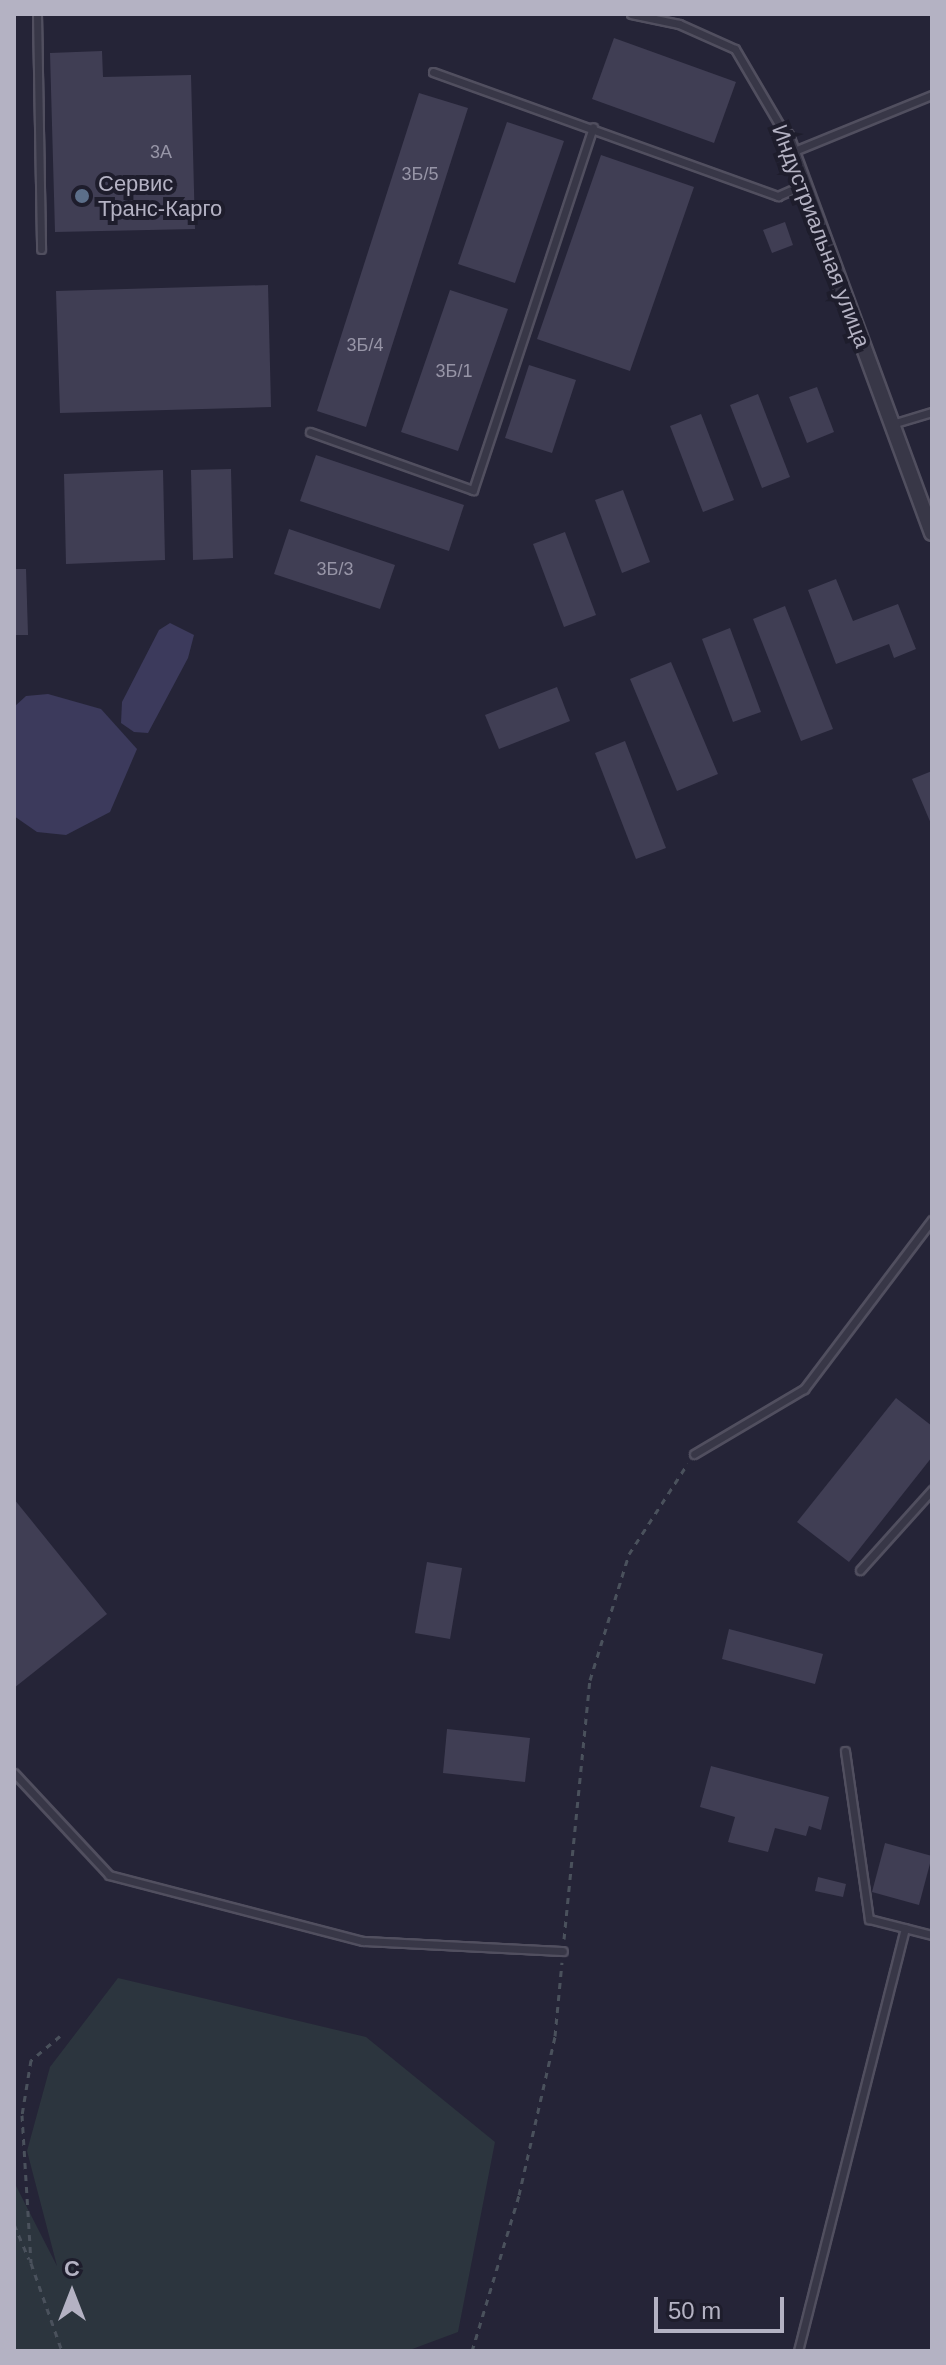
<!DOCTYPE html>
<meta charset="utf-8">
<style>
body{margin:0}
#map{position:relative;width:946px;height:2365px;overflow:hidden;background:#252437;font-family:Arial,sans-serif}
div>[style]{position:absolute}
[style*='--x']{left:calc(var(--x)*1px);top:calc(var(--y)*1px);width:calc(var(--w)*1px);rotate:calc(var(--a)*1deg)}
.green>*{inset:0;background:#2c353e}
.water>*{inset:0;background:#3c3a5c}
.building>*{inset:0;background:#403e54}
.path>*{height:3px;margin-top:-1.5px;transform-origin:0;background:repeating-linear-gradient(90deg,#4a515c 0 6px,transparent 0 12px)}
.roads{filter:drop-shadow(2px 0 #514f5f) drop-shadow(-2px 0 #514f5f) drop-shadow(0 2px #514f5f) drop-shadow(0 -2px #514f5f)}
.service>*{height:7px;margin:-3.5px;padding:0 3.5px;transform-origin:3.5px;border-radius:3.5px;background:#383747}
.minor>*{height:14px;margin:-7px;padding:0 7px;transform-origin:7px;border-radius:7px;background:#383747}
.dots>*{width:22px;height:22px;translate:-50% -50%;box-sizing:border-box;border:4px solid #1e1d2c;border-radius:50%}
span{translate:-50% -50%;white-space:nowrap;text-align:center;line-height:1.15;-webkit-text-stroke:8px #1e1d2c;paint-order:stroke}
.number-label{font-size:18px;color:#9795a7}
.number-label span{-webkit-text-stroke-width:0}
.poi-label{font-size:22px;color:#b4b2c3}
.left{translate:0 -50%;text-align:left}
.street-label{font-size:22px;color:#b4b2c3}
.frame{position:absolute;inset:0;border:16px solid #b4b2c3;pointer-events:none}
.north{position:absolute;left:32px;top:2253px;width:80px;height:80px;-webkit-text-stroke:6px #1e1d2c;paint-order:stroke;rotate:0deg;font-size:22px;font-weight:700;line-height:32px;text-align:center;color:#b4b2c3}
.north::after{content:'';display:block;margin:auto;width:28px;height:36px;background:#b4b2c3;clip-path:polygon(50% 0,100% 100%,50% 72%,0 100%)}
.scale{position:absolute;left:654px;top:2297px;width:130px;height:36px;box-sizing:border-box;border:4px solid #b4b2c3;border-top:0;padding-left:10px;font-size:24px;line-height:28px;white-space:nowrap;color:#b4b2c3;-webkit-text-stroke:6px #1e1d2c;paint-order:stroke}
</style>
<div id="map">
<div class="green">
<i style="clip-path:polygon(118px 1978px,366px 2037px,495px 2142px,458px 2332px,407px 2351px,14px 2351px,14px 2182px,57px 2266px,27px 2151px,50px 2067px)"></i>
</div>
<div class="water">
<i style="clip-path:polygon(170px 623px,194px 635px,188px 658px,148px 733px,134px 732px,121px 723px,122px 702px,159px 630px)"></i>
<i style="clip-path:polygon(48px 694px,101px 709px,137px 749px,110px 812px,66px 835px,37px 832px,14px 816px,14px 707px,26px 696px)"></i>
</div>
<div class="building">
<i style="clip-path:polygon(614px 38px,736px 82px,714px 143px,592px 99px)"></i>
<i style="clip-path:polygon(102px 51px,103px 77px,191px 75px,195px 229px,55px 232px,50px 53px)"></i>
<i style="clip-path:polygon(419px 93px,468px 108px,366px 427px,317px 411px)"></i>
<i style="clip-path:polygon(507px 122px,564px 141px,515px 283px,458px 264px)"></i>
<i style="clip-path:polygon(601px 155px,694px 187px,630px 371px,537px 339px)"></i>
<i style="clip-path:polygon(785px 222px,793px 245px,772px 253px,763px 230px)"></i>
<i style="clip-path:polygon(268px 285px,271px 407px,60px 413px,56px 291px)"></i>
<i style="clip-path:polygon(450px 290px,508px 309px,458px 451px,401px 432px)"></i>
<i style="clip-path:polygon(529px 365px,576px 380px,552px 453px,505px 438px)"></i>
<i style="clip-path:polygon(817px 387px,834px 432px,807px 443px,789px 397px)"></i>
<i style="clip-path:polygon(758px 394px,790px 477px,762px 488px,730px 405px)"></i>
<i style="clip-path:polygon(701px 414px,734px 500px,703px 512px,670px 426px)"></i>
<i style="clip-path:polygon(316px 455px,464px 505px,449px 551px,300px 501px)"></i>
<i style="clip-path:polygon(231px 469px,233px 558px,193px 560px,191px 470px)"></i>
<i style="clip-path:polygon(163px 470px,165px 560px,66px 564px,64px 474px)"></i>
<i style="clip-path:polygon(623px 490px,650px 562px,622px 573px,595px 500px)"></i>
<i style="clip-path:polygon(289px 529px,395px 565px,380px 609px,274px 574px)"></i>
<i style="clip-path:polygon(565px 532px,596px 615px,564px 627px,533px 544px)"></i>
<i style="clip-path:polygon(14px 569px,26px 569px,28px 635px,14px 635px)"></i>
<i style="clip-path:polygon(836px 579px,853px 621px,898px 604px,916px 649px,894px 658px,889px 644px,836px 664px,808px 590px)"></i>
<i style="clip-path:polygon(785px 606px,833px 729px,801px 741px,753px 619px)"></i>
<i style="clip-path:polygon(730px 628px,761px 712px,733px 722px,702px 639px)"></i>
<i style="clip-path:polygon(671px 662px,718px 774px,677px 791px,630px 679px)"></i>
<i style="clip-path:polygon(557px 687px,570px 721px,499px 749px,485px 715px)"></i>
<i style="clip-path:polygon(625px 741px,666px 848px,636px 859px,595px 753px)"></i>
<i style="clip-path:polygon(932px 771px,932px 826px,912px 779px)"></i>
<i style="clip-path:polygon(896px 1398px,932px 1426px,932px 1457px,849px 1562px,797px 1522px)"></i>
<i style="clip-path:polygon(14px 1499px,107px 1614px,14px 1688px)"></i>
<i style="clip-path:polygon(427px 1562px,462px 1568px,450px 1639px,415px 1633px)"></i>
<i style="clip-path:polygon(729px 1629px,823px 1654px,815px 1684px,722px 1659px)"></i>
<i style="clip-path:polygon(447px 1729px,530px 1738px,525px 1782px,443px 1773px)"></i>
<i style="clip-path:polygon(711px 1766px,829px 1797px,821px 1830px,809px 1826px,806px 1836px,775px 1828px,768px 1852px,728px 1842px,735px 1817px,700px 1807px)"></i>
<i style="clip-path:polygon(885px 1843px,932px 1856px,919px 1905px,872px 1892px)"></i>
<i style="clip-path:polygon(818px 1877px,846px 1884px,843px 1897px,815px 1891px)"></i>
</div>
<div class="path">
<i style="--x:564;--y:1939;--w:260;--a:-84.3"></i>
<i style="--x:590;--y:1680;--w:132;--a:-72.8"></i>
<i style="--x:629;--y:1554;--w:108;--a:-57"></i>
<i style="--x:60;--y:2036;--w:38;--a:140"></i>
<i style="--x:31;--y:2060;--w:56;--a:99.3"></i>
<i style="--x:22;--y:2115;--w:148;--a:86.5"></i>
<i style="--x:31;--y:2263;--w:93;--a:70.6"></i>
<i style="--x:14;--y:2224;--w:38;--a:67"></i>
<i style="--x:472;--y:2351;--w:163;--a:-73.2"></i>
<i style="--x:519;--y:2195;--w:163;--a:-77.2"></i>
<i style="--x:555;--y:2036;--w:74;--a:-84.6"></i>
</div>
<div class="roads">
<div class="service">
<i style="--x:37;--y:14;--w:235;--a:89"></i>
<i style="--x:631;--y:14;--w:49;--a:11.8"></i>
<i style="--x:679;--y:24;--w:61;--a:24.1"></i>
<i style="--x:735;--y:49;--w:101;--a:59.6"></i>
<i style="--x:433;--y:72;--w:367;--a:19.8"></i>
<i style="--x:778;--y:196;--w:27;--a:-24"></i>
<i style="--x:792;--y:152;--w:151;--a:-22.2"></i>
<i style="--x:892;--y:424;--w:42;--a:-16.7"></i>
<i style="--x:310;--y:432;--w:173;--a:19.6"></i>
<i style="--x:473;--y:490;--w:382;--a:-71.7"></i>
<i style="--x:694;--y:1454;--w:128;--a:-30.6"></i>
<i style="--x:804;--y:1389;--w:212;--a:-52.9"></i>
<i style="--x:860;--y:1570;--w:108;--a:-48"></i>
<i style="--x:845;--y:1751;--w:170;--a:81.9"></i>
<i style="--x:869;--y:1919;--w:65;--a:14.3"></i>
<i style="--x:14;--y:1773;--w:139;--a:47"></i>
<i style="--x:109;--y:1875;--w:262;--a:14.6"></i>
<i style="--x:363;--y:1941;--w:200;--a:2.9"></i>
<i style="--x:798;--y:2351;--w:436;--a:-75.8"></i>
</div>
<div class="minor">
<i style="--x:786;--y:136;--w:423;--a:69.8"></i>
</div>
</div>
<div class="dots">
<i style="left:82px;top:196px;background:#5c6f8a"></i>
</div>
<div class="number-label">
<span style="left:161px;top:152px">3А</span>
<span style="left:420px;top:174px">3Б/5</span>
<span style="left:365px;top:345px">3Б/4</span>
<span style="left:454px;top:371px">3Б/1</span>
<span style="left:335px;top:569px">3Б/3</span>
</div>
<div class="poi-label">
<span class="left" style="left:98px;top:196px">Сервис<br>Транс-Карго</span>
</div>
<div class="street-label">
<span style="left:821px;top:236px;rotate:69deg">Индустриальная улица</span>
</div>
<div class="frame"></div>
<div class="north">С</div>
<div class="scale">50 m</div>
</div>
